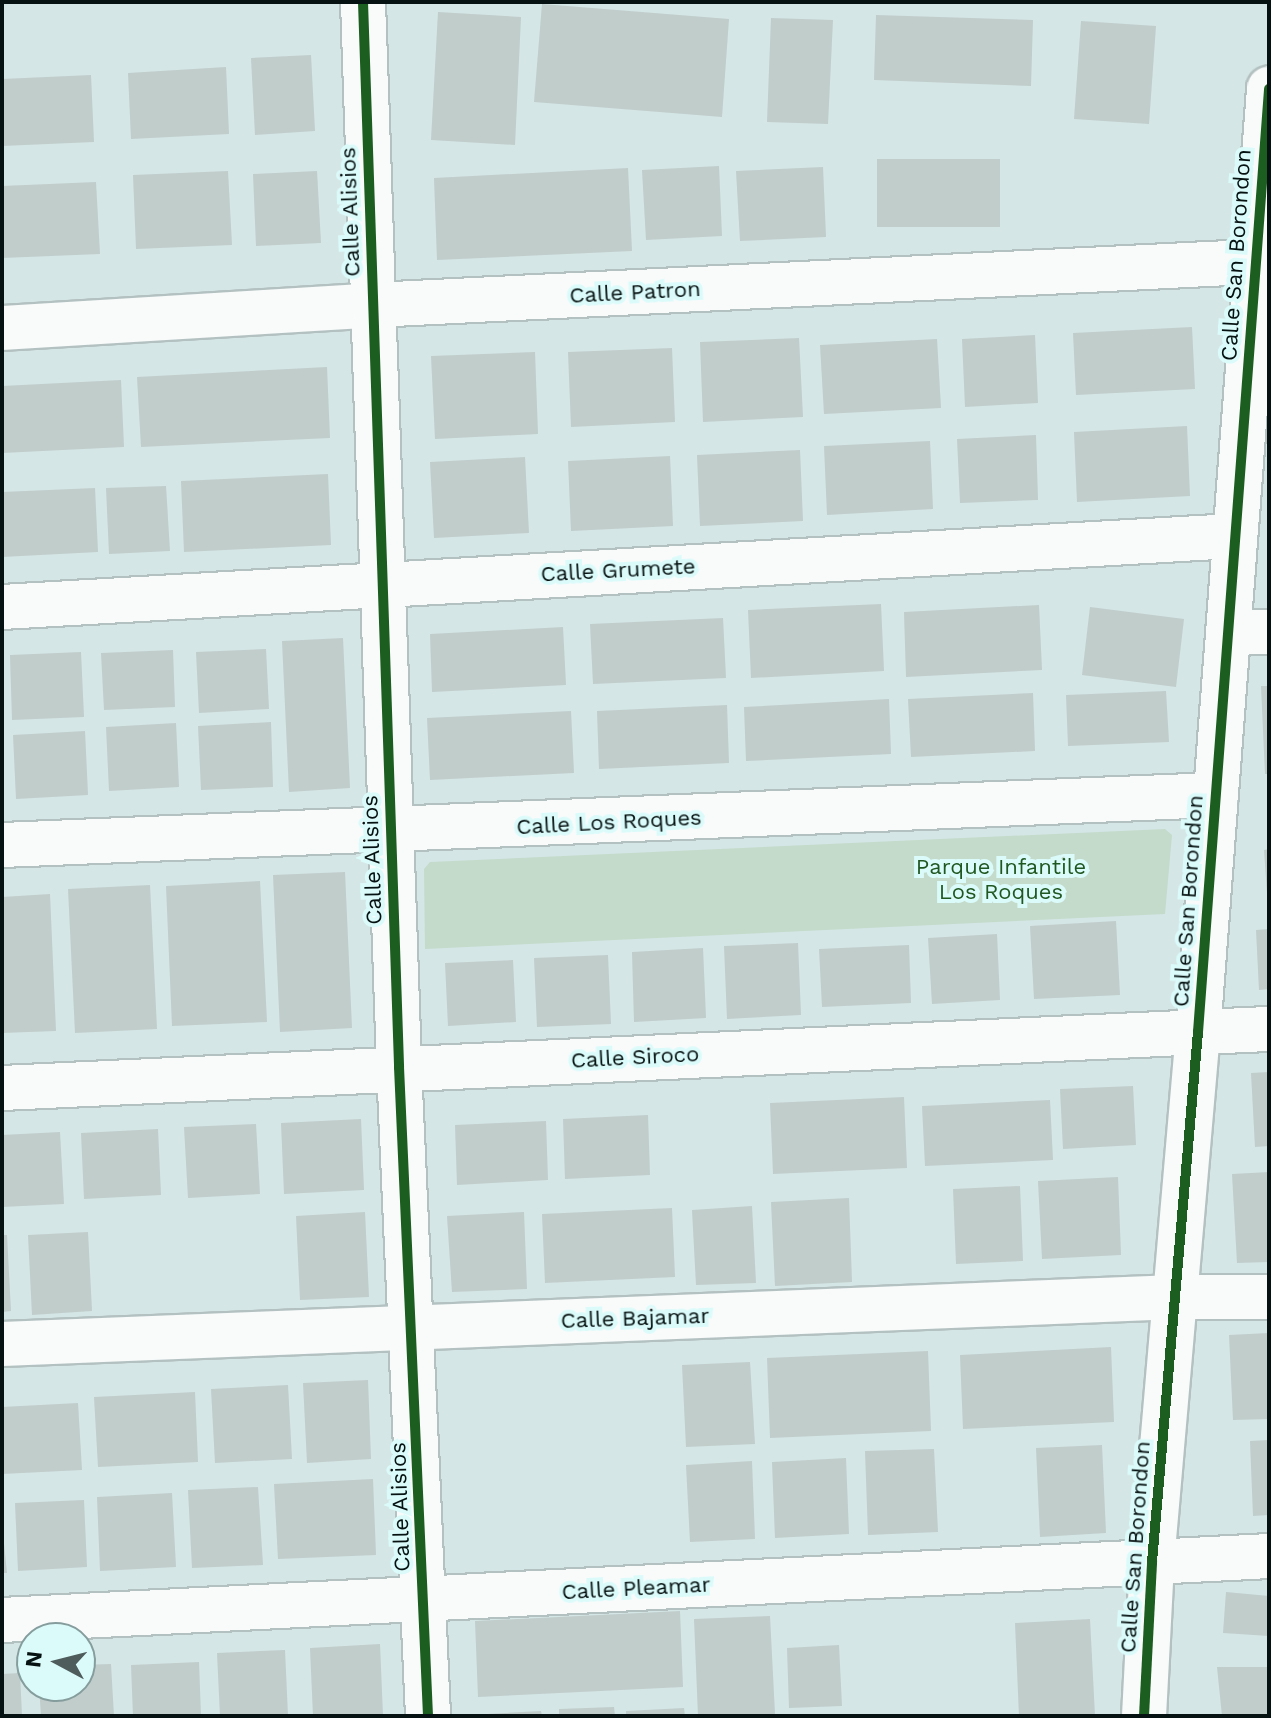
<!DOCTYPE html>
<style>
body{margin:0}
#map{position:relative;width:1271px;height:1718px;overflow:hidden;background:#d5e6e6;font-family:"Work Sans",sans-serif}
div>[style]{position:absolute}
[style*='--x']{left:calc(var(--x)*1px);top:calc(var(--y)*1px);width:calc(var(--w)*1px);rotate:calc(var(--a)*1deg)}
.green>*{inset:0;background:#c4dbcb}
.building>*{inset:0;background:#c0cdcb}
.roads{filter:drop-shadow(2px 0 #b4c1c1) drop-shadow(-2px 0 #b4c1c1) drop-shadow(0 2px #b4c1c1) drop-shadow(0 -2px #b4c1c1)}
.minor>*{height:44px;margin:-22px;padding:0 22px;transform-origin:22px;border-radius:22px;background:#f9fbfb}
.cycleway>*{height:10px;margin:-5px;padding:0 5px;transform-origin:5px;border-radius:5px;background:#1b5e20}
span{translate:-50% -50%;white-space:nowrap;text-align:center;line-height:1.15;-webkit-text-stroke:8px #dbfbfa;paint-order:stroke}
.street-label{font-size:22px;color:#061111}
.park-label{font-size:22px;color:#205721}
.frame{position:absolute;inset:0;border:4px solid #061111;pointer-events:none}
.north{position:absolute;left:16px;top:1622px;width:80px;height:80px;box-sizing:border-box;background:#dbfbfa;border:2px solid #869d9d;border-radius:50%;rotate:277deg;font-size:22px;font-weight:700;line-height:32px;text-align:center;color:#061111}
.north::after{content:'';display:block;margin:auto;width:28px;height:36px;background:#4e5c5c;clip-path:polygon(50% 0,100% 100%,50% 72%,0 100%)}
</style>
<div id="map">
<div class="green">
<i style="clip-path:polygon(1165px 829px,1172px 835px,1165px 914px,425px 949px,424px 869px,430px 862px)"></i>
</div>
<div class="building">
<i style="clip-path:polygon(542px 4px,729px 19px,722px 117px,534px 102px)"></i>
<i style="clip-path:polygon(438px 12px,521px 17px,515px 145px,431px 140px)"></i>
<i style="clip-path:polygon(876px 15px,1033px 20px,1031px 86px,874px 80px)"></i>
<i style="clip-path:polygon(771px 18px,833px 20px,828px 124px,767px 122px)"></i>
<i style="clip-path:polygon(1081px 21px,1156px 26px,1149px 124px,1074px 119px)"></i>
<i style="clip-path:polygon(311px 55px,315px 131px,255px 135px,251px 58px)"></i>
<i style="clip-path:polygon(226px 67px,229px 134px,131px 139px,128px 73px)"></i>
<i style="clip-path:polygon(91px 75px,94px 142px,2px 146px,2px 79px)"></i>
<i style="clip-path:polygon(877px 159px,1000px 159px,1000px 227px,877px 227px)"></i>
<i style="clip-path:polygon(719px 166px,722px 236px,646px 240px,642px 170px)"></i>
<i style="clip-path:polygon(823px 167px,826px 237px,740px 241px,736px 171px)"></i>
<i style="clip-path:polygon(628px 168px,632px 251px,437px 260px,434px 178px)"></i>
<i style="clip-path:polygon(228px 171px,232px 245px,136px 249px,133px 175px)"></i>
<i style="clip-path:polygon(317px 171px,321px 243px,256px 246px,253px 174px)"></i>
<i style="clip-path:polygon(96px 182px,100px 254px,2px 258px,2px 186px)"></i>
<i style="clip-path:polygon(1192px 327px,1195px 389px,1076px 395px,1073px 333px)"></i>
<i style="clip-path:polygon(1035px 335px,1038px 403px,965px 407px,962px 339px)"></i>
<i style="clip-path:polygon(799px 338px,803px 417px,703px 422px,700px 342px)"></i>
<i style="clip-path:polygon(937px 339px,941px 408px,824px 414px,820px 345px)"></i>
<i style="clip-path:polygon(672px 348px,675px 422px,571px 427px,568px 352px)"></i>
<i style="clip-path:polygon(535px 352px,538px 434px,435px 439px,431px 356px)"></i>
<i style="clip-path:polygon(327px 367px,330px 438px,141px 447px,137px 377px)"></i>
<i style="clip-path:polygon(121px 380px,124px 447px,2px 453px,2px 386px)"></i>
<i style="clip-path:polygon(1187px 426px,1190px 496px,1077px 502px,1074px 432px)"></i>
<i style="clip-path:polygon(1036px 435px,1038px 500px,960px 503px,957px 439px)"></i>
<i style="clip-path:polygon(930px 441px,933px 509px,827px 515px,824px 446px)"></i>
<i style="clip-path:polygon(800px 450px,803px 521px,700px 526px,697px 455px)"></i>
<i style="clip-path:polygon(670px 456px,673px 526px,571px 531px,568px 461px)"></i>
<i style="clip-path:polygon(525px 457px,529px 533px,434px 538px,430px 462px)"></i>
<i style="clip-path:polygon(328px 474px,331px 545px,184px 552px,181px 481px)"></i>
<i style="clip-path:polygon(166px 486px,170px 551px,109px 554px,106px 488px)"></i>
<i style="clip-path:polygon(95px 488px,98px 552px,2px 557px,2px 492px)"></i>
<i style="clip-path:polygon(881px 604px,884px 671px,751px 678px,748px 610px)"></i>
<i style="clip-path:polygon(1039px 605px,1042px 670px,906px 677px,904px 612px)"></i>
<i style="clip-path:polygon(1090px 607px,1184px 619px,1176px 687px,1082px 675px)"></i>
<i style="clip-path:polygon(723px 618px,726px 678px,593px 684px,590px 624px)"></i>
<i style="clip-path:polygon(563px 627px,566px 685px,432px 692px,430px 634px)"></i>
<i style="clip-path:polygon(343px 638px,350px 788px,289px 792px,282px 641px)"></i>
<i style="clip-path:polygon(266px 649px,269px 709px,199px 713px,196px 652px)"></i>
<i style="clip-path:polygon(173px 650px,175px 707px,104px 710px,101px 653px)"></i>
<i style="clip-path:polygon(81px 652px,84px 717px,12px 720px,10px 655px)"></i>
<i style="clip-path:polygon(1261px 686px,1269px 686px,1269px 774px,1265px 774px)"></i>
<i style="clip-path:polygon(1166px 691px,1169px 742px,1068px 746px,1066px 695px)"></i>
<i style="clip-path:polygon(1033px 693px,1035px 751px,911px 757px,908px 699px)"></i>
<i style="clip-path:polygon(889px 699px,891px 754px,746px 761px,744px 707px)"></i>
<i style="clip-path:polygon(727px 705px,729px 763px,599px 769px,597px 711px)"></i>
<i style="clip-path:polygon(571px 711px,574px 773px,430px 780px,427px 718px)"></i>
<i style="clip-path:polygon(271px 722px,273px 787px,201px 790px,198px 726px)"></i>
<i style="clip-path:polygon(176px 723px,179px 787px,109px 791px,106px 727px)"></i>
<i style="clip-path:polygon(85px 731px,88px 795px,16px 799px,13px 735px)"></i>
<i style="clip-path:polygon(1269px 849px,1269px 893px,1267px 893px,1264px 850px)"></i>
<i style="clip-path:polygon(345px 872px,352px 1028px,280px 1032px,273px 875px)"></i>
<i style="clip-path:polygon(260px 881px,267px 1022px,172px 1026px,166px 886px)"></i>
<i style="clip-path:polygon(150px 885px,157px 1029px,75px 1033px,68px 889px)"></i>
<i style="clip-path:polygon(50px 894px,56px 1031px,2px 1033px,2px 897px)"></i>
<i style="clip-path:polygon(1116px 921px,1120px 995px,1034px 999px,1030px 926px)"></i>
<i style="clip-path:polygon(1269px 929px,1269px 989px,1259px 990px,1256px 930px)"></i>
<i style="clip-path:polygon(997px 934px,1000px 1000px,932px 1004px,928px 938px)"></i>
<i style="clip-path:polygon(798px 943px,801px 1015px,727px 1019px,724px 946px)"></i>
<i style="clip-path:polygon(909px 945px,911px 1003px,822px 1007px,819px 949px)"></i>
<i style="clip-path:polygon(703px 948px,706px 1018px,634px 1022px,632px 952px)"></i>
<i style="clip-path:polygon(608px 955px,611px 1024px,537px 1027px,534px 958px)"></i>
<i style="clip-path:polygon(513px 960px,516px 1022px,448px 1026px,445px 963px)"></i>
<i style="clip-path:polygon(1269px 1072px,1269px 1146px,1255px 1147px,1251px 1073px)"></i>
<i style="clip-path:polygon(1133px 1086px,1136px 1145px,1063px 1149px,1060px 1089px)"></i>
<i style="clip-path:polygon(904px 1097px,907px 1168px,773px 1174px,770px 1103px)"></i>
<i style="clip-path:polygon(1050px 1100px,1053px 1160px,925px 1166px,922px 1106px)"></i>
<i style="clip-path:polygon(648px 1115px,650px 1175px,565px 1179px,563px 1119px)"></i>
<i style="clip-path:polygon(361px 1119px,364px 1190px,284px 1194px,281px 1123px)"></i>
<i style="clip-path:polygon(546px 1121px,548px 1180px,457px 1185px,455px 1125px)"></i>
<i style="clip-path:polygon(256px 1124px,260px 1194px,188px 1198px,184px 1127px)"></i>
<i style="clip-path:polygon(158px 1129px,161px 1195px,84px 1199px,81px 1133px)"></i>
<i style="clip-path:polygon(60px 1132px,64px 1204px,2px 1207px,2px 1135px)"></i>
<i style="clip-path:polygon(1269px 1172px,1269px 1262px,1237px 1263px,1232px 1174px)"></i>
<i style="clip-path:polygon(1118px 1177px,1121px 1255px,1042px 1259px,1038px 1181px)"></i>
<i style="clip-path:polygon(1020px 1186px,1023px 1261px,956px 1264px,953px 1189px)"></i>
<i style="clip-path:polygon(849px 1198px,852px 1282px,775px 1286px,771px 1202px)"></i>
<i style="clip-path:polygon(752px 1206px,756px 1283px,696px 1285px,692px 1210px)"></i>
<i style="clip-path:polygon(672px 1208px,675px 1277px,545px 1283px,542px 1214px)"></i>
<i style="clip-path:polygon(365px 1212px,369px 1297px,300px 1300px,296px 1216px)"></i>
<i style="clip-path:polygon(524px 1212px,527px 1289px,452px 1292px,447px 1216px)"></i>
<i style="clip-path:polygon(88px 1232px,92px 1311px,32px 1315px,28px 1235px)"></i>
<i style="clip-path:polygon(2px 1235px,7px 1235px,11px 1311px,2px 1312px)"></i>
<i style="clip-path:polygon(1269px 1333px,1269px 1419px,1233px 1420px,1229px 1335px)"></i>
<i style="clip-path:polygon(1111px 1347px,1114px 1422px,963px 1429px,960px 1355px)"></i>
<i style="clip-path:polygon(928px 1351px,931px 1431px,770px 1438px,767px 1358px)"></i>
<i style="clip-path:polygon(750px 1362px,755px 1444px,686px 1447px,682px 1365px)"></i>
<i style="clip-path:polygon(368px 1380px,371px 1459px,307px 1463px,303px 1383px)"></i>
<i style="clip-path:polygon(288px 1385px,292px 1459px,215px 1463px,211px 1389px)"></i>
<i style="clip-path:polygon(195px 1392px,198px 1462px,98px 1467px,94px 1397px)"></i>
<i style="clip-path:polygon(78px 1403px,82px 1470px,2px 1474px,2px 1407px)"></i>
<i style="clip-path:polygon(1269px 1440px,1269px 1515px,1253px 1516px,1250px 1441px)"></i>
<i style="clip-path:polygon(1102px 1445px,1106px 1533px,1040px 1537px,1036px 1448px)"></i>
<i style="clip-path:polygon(934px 1449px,938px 1532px,868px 1535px,865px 1451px)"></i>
<i style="clip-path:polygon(846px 1458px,849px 1534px,775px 1538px,772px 1462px)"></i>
<i style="clip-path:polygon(752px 1461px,755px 1539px,690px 1542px,686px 1465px)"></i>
<i style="clip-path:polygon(373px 1479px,376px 1555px,278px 1559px,274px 1484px)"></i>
<i style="clip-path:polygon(258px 1487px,263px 1565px,192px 1568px,188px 1490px)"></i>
<i style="clip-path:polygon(172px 1493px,176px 1567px,100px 1571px,97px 1497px)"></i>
<i style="clip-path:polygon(84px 1500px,87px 1567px,18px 1571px,15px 1503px)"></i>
<i style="clip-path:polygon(2px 1523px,7px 1573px,2px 1573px)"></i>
<i style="clip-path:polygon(1226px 1592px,1269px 1596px,1269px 1636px,1223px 1633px)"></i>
<i style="clip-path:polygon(680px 1611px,683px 1687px,478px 1697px,475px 1621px)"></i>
<i style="clip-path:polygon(770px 1616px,775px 1714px,698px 1716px,694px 1619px)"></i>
<i style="clip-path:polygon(1090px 1619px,1095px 1716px,1019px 1716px,1015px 1623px)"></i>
<i style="clip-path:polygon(380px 1644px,383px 1716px,313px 1716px,310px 1648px)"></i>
<i style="clip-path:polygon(839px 1645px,842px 1706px,789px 1708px,787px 1648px)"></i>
<i style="clip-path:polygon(285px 1650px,288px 1716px,220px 1716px,217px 1653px)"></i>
<i style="clip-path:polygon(199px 1662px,201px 1716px,133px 1716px,131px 1665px)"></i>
<i style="clip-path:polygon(111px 1664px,114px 1716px,41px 1716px,39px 1686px,80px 1686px,80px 1665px)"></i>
<i style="clip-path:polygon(1217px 1667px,1269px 1667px,1269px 1716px,1222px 1716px)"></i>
<i style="clip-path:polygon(20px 1673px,22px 1716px,2px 1716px,2px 1674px)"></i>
<i style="clip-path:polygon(614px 1707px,615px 1716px,559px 1716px,559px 1709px)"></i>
<i style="clip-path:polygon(684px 1708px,685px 1716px,626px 1716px,626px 1711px)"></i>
<i style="clip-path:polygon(541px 1711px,542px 1716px,487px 1716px,487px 1714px)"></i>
</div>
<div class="roads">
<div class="minor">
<i style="--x:363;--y:2;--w:1066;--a:88.06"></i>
<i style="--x:399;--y:1067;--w:650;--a:87.44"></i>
<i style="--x:2;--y:328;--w:372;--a:-3.5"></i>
<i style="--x:373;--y:305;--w:897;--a:-2.81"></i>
<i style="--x:2;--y:607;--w:1235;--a:-3.3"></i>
<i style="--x:1228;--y:633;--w:41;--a:-1.4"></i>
<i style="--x:2;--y:845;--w:1215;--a:-2.36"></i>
<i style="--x:2;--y:1088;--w:1268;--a:-2.67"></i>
<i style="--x:2;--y:1344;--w:1175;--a:-2.29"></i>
<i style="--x:1176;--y:1297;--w:93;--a:0"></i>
<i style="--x:2;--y:1620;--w:1269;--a:-2.89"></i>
<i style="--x:1144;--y:1716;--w:154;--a:-87"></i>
<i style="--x:1152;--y:1562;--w:532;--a:-85.04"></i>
<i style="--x:1198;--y:1032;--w:946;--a:-85.69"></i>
</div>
</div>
<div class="cycleway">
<i style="--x:363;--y:2;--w:1066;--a:88.06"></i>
<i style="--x:399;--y:1067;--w:650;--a:87.44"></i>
<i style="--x:1144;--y:1716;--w:154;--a:-87"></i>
<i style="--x:1152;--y:1562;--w:532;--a:-85.04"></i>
<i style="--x:1198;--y:1032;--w:946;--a:-85.69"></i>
</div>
<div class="street-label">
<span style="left:350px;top:212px;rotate:-92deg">Calle Alisios</span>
<span style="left:1236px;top:255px;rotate:-86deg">Calle San Borondon</span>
<span style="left:635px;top:292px;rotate:-3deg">Calle Patron</span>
<span style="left:618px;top:570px;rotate:-3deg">Calle Grumete</span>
<span style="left:609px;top:822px;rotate:-3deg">Calle Los Roques</span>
<span style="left:372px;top:860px;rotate:-92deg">Calle Alisios</span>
<span style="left:1188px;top:901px;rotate:-86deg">Calle San Borondon</span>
<span style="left:635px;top:1057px;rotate:-3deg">Calle Siroco</span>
<span style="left:635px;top:1318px;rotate:-2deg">Calle Bajamar</span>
<span style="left:400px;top:1507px;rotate:-92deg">Calle Alisios</span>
<span style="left:1135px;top:1547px;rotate:-86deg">Calle San Borondon</span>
<span style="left:636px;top:1588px;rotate:-3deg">Calle Pleamar</span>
</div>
<div class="park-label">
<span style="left:1001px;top:879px">Parque Infantile<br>Los Roques</span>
</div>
<div class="frame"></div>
<div class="north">N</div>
</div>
